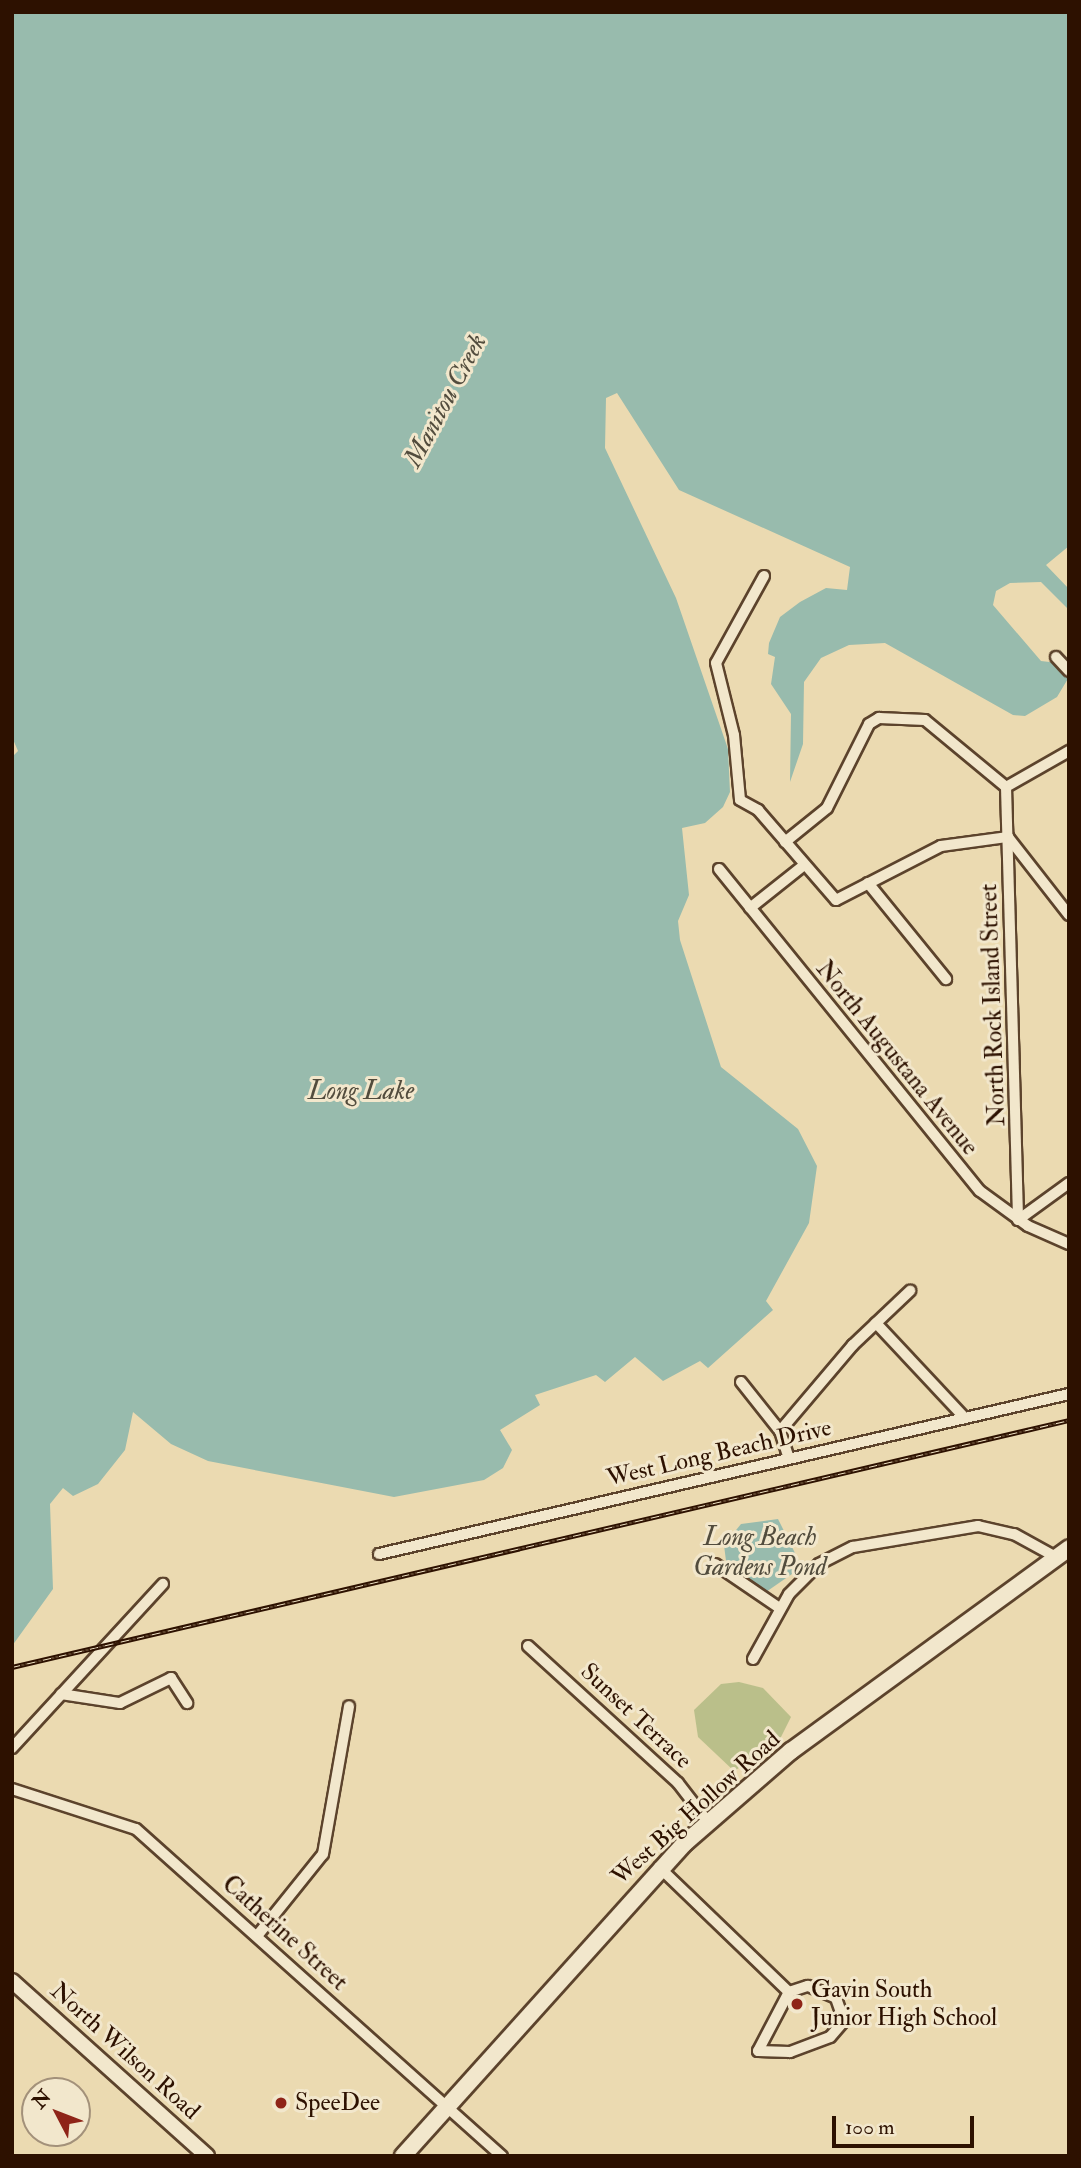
<!DOCTYPE html>
<style>
body{margin:0}
#map{position:relative;width:1081px;height:2168px;overflow:hidden;background:#ebdab1;font-family:"IM FELL Double Pica",serif}
div>[style]{position:absolute}
[style*='--x']{left:calc(var(--x)*1px);top:calc(var(--y)*1px);width:calc(var(--w)*1px);rotate:calc(var(--a)*1deg)}
.green>*{inset:0;background:#babf8a}
.water>*{inset:0;background:#98bbad}
.roads{filter:drop-shadow(2px 0 #5c432c) drop-shadow(-2px 0 #5c432c) drop-shadow(0 2px #5c432c) drop-shadow(0 -2px #5c432c)}
.minor>*{height:10px;margin:-5px;padding:0 5px;transform-origin:5px;border-radius:5px;background:#f2e7cc}
.tertiary>*{height:14px;margin:-7px;padding:0 7px;transform-origin:7px;border-radius:7px;background:#f2e7cc}
.secondary>*{height:16px;margin:-8px;padding:0 8px;transform-origin:8px;border-radius:8px;background:#f2e7cc}
.rail>*{height:5px;margin-top:-2.5px;transform-origin:0;background:repeating-linear-gradient(90deg,#f2e7cc 0 8px,#2d1100 0 16px);box-sizing:border-box;border-block:2px solid #2d1100}
.dots>*{width:19px;height:19px;translate:-50% -50%;box-sizing:border-box;border:4px solid #f2e7cc;border-radius:50%}
span{translate:-50% -50%;white-space:nowrap;text-align:center;line-height:1.15;-webkit-text-stroke:6px #f2e7cc;paint-order:stroke}
.street-label{font-size:24px;color:#2d1100}
.poi-label{font-size:24px;color:#2d1100}
.left{translate:0 -50%;text-align:left}
.water-label{font-size:26px;color:#524c3d;font-style:italic}
.frame{position:absolute;inset:0;border:14px solid #2d1100;pointer-events:none}
.north{position:absolute;left:21px;top:2077px;width:70px;height:70px;box-sizing:border-box;background:#f2e7cc;border:2px solid #a3917a;border-radius:50%;rotate:312deg;font-size:19px;font-weight:700;line-height:28px;text-align:center;color:#2d1100}
.north::after{content:'';display:block;margin:auto;width:24px;height:32px;background:#8f2418;clip-path:polygon(50% 0,100% 100%,50% 72%,0 100%)}
.scale{position:absolute;left:832px;top:2116px;width:142px;height:32px;box-sizing:border-box;border:4px solid #2d1100;border-top:0;padding-left:9px;font-size:21px;line-height:24px;white-space:nowrap;color:#2d1100;-webkit-text-stroke:5px #f2e7cc;paint-order:stroke}
</style>
<div id="map">
<div class="green">
<i style="clip-path:polygon(739px 1682px,763px 1688px,791px 1717px,777px 1745px,734px 1771px,698px 1737px,694px 1710px,721px 1684px)"></i>
</div>
<div class="water">
<i style="clip-path:polygon(12px 12px,1069px 12px,1069px 546px,1046px 565px,1069px 589px,1069px 610px,1041px 582px,1010px 583px,996px 591px,993px 605px,1041px 661px,1058px 663px,1069px 677px,1057px 697px,1025px 716px,1013px 715px,885px 643px,849px 645px,821px 658px,804px 682px,803px 744px,790px 782px,791px 714px,771px 684px,775px 657px,768px 654px,769px 643px,780px 617px,800px 602px,826px 588px,847px 590px,850px 567px,679px 490px,617px 393px,606px 398px,605px 448px,676px 598px,728px 749px,730px 792px,723px 807px,705px 823px,682px 828px,689px 895px,678px 921px,680px 940px,721px 1067px,798px 1129px,817px 1166px,809px 1223px,766px 1301px,773px 1310px,708px 1368px,700px 1361px,663px 1381px,635px 1357px,605px 1382px,596px 1375px,535px 1395px,540px 1405px,500px 1430px,512px 1450px,503px 1468px,484px 1480px,394px 1497px,208px 1461px,171px 1444px,133px 1412px,125px 1450px,98px 1484px,73px 1496px,63px 1488px,50px 1504px,53px 1589px,12px 1646px,12px 757px,18px 751px,12px 737px)"></i>
<i style="clip-path:polygon(778px 1519px,802px 1567px,766px 1592px,744px 1581px,726px 1561px,724px 1545px,741px 1524px)"></i>
</div>
<div class="roads">
<div class="minor">
<i style="--x:764;--y:576;--w:99;--a:118.9"></i>
<i style="--x:716;--y:663;--w:74;--a:76"></i>
<i style="--x:734;--y:735;--w:65;--a:84.7"></i>
<i style="--x:740;--y:800;--w:21;--a:29"></i>
<i style="--x:758;--y:810;--w:119;--a:49.1"></i>
<i style="--x:836;--y:900;--w:118;--a:-27.2"></i>
<i style="--x:941;--y:846;--w:68;--a:-7.7"></i>
<i style="--x:1008;--y:837;--w:99;--a:52"></i>
<i style="--x:1056;--y:657;--w:19;--a:47"></i>
<i style="--x:1006;--y:787;--w:433;--a:88.4"></i>
<i style="--x:1006;--y:787;--w:73;--a:-29.7"></i>
<i style="--x:785;--y:842;--w:54;--a:-39"></i>
<i style="--x:827;--y:808;--w:94;--a:-63.4"></i>
<i style="--x:869;--y:724;--w:12;--a:-31"></i>
<i style="--x:879;--y:718;--w:46;--a:2.5"></i>
<i style="--x:925;--y:720;--w:105;--a:39.6"></i>
<i style="--x:719;--y:869;--w:414;--a:51"></i>
<i style="--x:980;--y:1191;--w:59;--a:36.1"></i>
<i style="--x:1028;--y:1226;--w:45;--a:23.7"></i>
<i style="--x:868;--y:883;--w:124;--a:50.9"></i>
<i style="--x:750;--y:908;--w:69;--a:-38.5"></i>
<i style="--x:1018;--y:1220;--w:63;--a:-36"></i>
<i style="--x:876;--y:1323;--w:130;--a:46.9"></i>
<i style="--x:741;--y:1382;--w:63;--a:51.5"></i>
<i style="--x:780;--y:1431;--w:29;--a:72"></i>
<i style="--x:780;--y:1431;--w:113;--a:-49.7"></i>
<i style="--x:853;--y:1345;--w:79;--a:-43.5"></i>
<i style="--x:379;--y:1554;--w:708;--a:-13.06"></i>
<i style="--x:715;--y:1564;--w:76;--a:34.3"></i>
<i style="--x:528;--y:1646;--w:203;--a:42.4"></i>
<i style="--x:678;--y:1783;--w:49;--a:52.4"></i>
<i style="--x:753;--y:1659;--w:74;--a:-61"></i>
<i style="--x:789;--y:1594;--w:42;--a:-45"></i>
<i style="--x:819;--y:1564;--w:38;--a:-27"></i>
<i style="--x:853;--y:1547;--w:127;--a:-9.5"></i>
<i style="--x:978;--y:1526;--w:37;--a:13"></i>
<i style="--x:1014;--y:1534;--w:48;--a:28.7"></i>
<i style="--x:61;--y:1694;--w:60;--a:8.7"></i>
<i style="--x:120;--y:1703;--w:57;--a:-26.1"></i>
<i style="--x:171;--y:1678;--w:30;--a:57"></i>
<i style="--x:12;--y:1748;--w:223;--a:-47.4"></i>
<i style="--x:12;--y:1789;--w:130;--a:17.9"></i>
<i style="--x:136;--y:1829;--w:491;--a:41.8"></i>
<i style="--x:659;--y:1867;--w:180;--a:43.9"></i>
<i style="--x:257;--y:1936;--w:105;--a:-51.2"></i>
<i style="--x:323;--y:1854;--w:150;--a:-80"></i>
<i style="--x:808;--y:1986;--w:30;--a:23"></i>
<i style="--x:836;--y:1998;--w:24;--a:71"></i>
<i style="--x:844;--y:2021;--w:21;--a:131"></i>
<i style="--x:830;--y:2037;--w:43;--a:159.4"></i>
<i style="--x:790;--y:2052;--w:32;--a:-178"></i>
<i style="--x:758;--y:2051;--w:67;--a:-62.3"></i>
<i style="--x:789;--y:1992;--w:20;--a:-18"></i>
</div>
<div class="tertiary">
<i style="--x:12;--y:1981;--w:262;--a:41.9"></i>
</div>
<div class="secondary">
<i style="--x:403;--y:2156;--w:421;--a:-48"></i>
<i style="--x:685;--y:1843;--w:140;--a:-41"></i>
<i style="--x:791;--y:1751;--w:344;--a:-36.1"></i>
</div>
</div>
<div class="rail">
<i style="--x:12;--y:1667;--w:1085;--a:-13.15"></i>
</div>
<div class="dots">
<i style="left:797px;top:2004px;background:#8f2418"></i>
<i style="left:281px;top:2103px;background:#8f2418"></i>
</div>
<div class="street-label">
<span style="left:993px;top:1005px;rotate:-92deg">North Rock Island Street</span>
<span style="left:897px;top:1058px;rotate:51deg">North Augustana Avenue</span>
<span style="left:719px;top:1453px;rotate:-13deg">West Long Beach Drive</span>
<span style="left:636px;top:1716px;rotate:43deg">Sunset Terrace</span>
<span style="left:696px;top:1808px;rotate:-42deg">West Big Hollow Road</span>
<span style="left:285px;top:1933px;rotate:42deg">Catherine Street</span>
<span style="left:125px;top:2051px;rotate:42deg">North Wilson Road</span>
</div>
<div class="poi-label">
<span class="left" style="left:811px;top:2004px">Gavin South<br>Junior High School</span>
<span class="left" style="left:295px;top:2103px">SpeeDee</span>
</div>
<div class="water-label">
<span style="left:446px;top:401px;rotate:-62deg">Manitou Creek</span>
<span style="left:361px;top:1092px">Long Lake</span>
<span style="left:760px;top:1553px">Long Beach<br>Gardens Pond</span>
</div>
<div class="frame"></div>
<div class="north">N</div>
<div class="scale">100 m</div>
</div>
